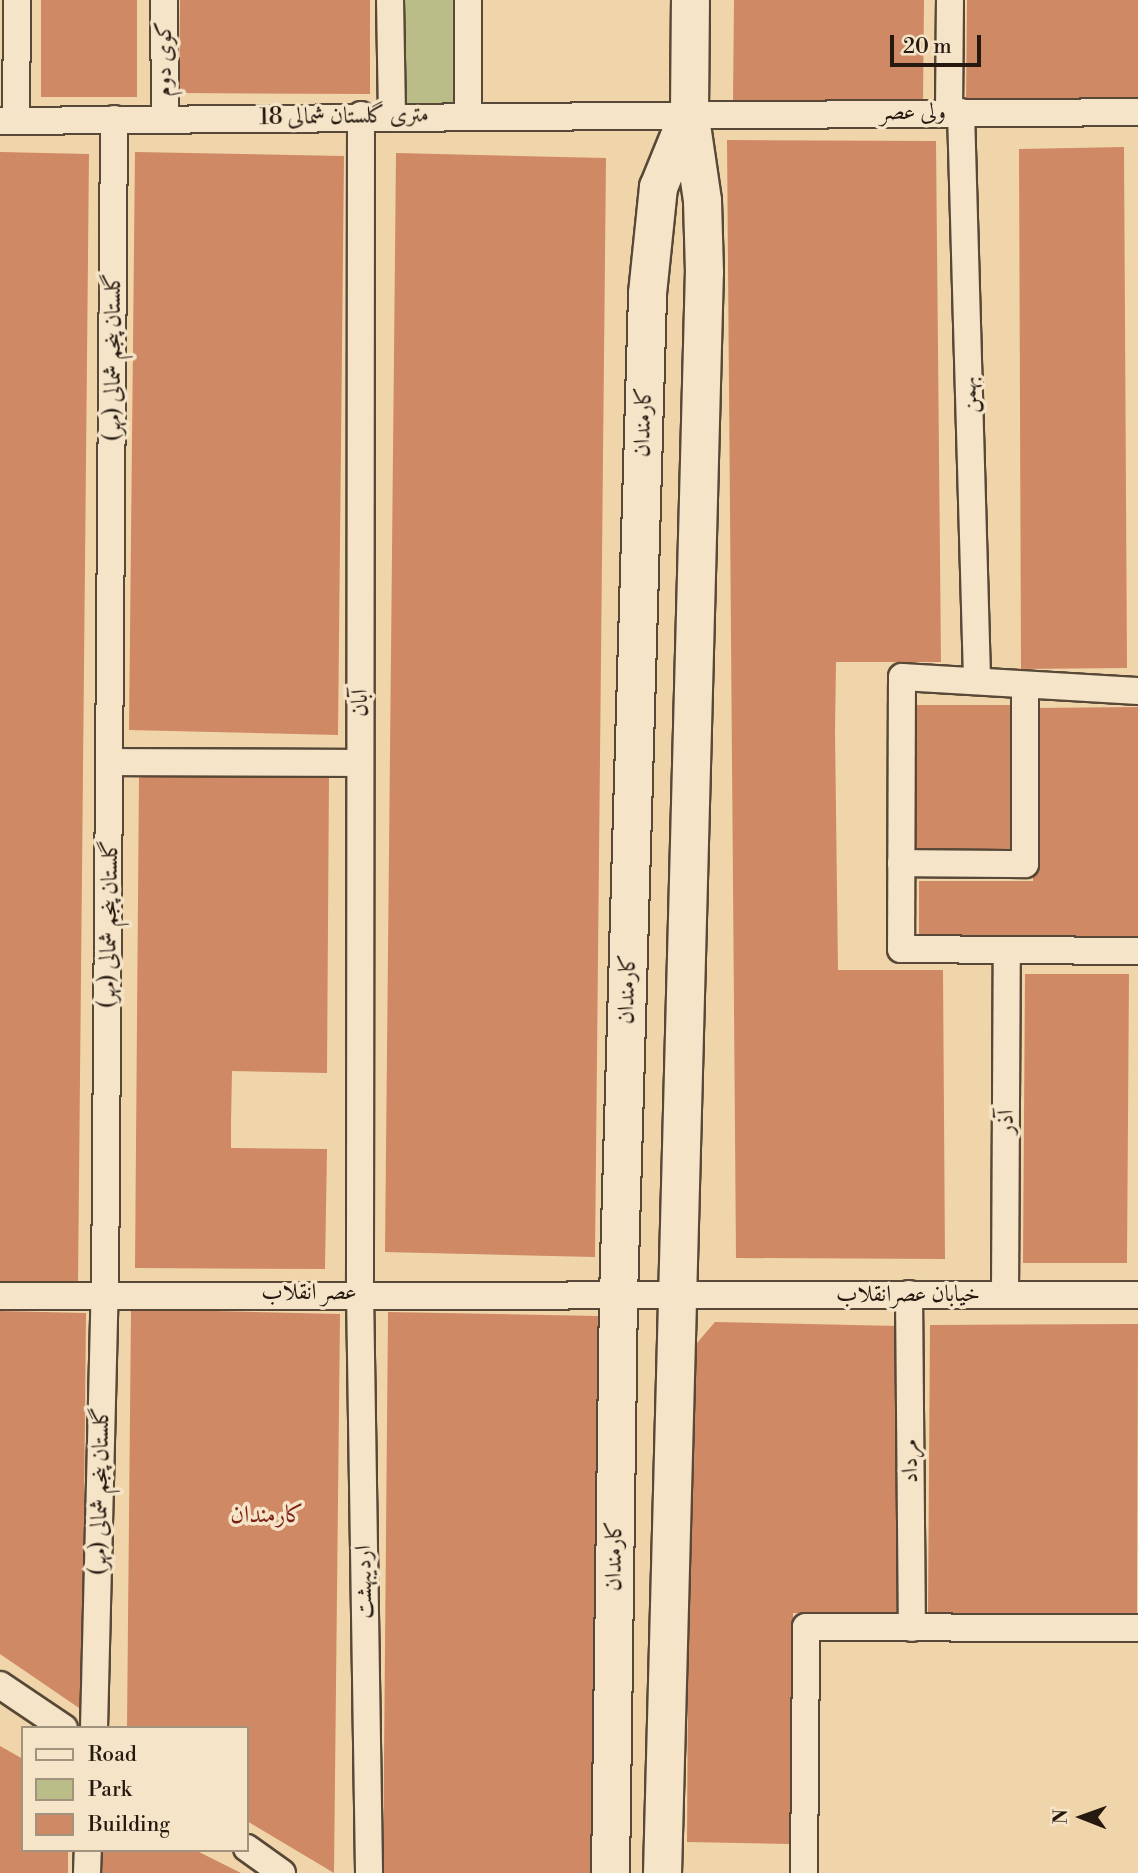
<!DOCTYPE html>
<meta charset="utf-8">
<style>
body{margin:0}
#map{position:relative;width:1138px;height:1873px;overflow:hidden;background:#f0d5ab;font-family:"Libre Bodoni",Amiri,serif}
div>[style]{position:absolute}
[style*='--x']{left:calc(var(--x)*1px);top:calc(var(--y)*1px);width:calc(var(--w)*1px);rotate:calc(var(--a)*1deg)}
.green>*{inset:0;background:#bbbd88}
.building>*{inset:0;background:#cf8964}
.roads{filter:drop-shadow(2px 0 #584837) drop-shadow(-2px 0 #584837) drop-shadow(0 2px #584837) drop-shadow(0 -2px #584837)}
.minor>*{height:26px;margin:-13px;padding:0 13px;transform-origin:13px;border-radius:13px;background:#f5e4c8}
.secondary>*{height:37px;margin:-18.5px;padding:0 18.5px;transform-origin:18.5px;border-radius:18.5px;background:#f5e4c8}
span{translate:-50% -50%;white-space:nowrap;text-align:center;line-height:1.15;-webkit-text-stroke:7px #f5e4c8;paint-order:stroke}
.street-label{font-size:23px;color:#251910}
.neighbourhood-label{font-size:24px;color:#7a1f14}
.legend{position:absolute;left:21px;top:1726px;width:228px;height:126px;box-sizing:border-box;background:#f5e4c8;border:2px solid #a2937e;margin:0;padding:9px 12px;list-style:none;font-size:21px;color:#251910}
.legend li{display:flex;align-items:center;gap:14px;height:35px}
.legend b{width:35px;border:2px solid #a2937e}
.north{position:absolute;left:1047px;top:1782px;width:70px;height:70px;-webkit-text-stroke:5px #f5e4c8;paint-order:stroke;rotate:271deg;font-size:19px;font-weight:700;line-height:28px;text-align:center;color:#251910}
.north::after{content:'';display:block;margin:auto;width:24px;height:32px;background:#251910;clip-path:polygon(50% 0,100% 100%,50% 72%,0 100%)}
.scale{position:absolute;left:890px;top:35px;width:91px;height:32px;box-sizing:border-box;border:4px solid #251910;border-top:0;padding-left:9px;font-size:21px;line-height:24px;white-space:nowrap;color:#251910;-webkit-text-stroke:5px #f5e4c8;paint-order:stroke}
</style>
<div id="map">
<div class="green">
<i style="clip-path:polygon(398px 0,460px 0,461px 103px,398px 103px)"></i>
</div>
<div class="building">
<i style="clip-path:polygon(41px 0,137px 0,137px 97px,41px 97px)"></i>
<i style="clip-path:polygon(180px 0,370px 0,370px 94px,179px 93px)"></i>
<i style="clip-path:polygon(734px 0,924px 0,923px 102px,733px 102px)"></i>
<i style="clip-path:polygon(967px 0,1138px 0,1138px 104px,966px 104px)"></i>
<i style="clip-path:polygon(727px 140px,936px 141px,941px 662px,836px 662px,835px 731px,838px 970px,943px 970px,945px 1259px,736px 1258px)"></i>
<i style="clip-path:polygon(1124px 147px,1127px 668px,1021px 669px,1019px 149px)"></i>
<i style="clip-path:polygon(0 152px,89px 154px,78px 1284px,0 1283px)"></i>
<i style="clip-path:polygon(135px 152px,344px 156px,338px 735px,129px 730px)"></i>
<i style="clip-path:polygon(396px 153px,606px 158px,595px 1257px,385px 1252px)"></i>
<i style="clip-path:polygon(917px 705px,1012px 705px,1012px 852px,916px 852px)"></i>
<i style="clip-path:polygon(1138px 707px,1138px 938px,919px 939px,919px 881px,1033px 881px,1034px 708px)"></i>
<i style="clip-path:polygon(139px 776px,329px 778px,327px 1073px,232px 1071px,231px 1121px,231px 1148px,327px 1149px,325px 1269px,135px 1268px)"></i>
<i style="clip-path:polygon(1025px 974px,1129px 974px,1127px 1263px,1023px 1263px)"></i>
<i style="clip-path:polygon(131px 1309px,340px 1314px,334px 1873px,247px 1821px,247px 1728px,127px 1728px)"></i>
<i style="clip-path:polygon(0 1311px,86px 1313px,82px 1710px,0 1654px)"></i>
<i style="clip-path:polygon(388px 1312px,598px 1316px,593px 1873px,383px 1873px)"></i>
<i style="clip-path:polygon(715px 1322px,899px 1326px,897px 1615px,793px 1613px,791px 1844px,687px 1842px,690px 1351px)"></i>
<i style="clip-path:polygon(1138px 1324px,1137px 1613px,928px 1614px,930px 1325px)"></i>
<i style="clip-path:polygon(0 1746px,23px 1759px,23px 1850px,68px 1850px,68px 1873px,0 1873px)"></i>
<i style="clip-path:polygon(100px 1850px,195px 1850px,241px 1873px,99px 1873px)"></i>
</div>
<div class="roads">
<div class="minor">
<i style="--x:164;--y:0;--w:119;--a:89.5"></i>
<i style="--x:390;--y:0;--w:115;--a:89"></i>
<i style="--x:468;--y:0;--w:114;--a:90"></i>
<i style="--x:949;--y:112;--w:112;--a:-89.5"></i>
<i style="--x:961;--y:112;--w:567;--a:88.38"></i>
<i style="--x:361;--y:115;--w:1176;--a:90.05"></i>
<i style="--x:360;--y:1291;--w:582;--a:89.11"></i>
<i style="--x:0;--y:121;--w:1138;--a:-0.45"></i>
<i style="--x:16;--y:121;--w:121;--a:-89.5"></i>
<i style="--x:1138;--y:691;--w:236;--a:-176.6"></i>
<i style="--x:902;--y:677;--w:272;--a:90.2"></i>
<i style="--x:901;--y:949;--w:237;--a:0.5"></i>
<i style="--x:110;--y:762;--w:250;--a:0.2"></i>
<i style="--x:901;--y:863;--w:124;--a:0.5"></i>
<i style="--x:1025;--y:864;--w:175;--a:-90"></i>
<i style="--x:909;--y:1294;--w:334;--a:89.5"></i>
<i style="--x:1005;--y:1294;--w:344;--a:-89.7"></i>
<i style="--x:0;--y:1296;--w:1138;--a:-0.05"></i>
<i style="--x:0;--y:1685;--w:77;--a:33.9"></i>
<i style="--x:94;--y:1728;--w:435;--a:-88.6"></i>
<i style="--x:105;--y:1293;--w:1174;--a:-89.56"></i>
<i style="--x:247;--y:1848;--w:43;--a:35.5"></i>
<i style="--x:87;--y:1873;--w:23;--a:-88"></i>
<i style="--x:804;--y:1873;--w:246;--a:-89.5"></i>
<i style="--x:806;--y:1627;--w:332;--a:0.2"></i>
</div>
<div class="secondary">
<i style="--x:610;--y:1873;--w:577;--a:-89.21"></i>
<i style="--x:618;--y:1296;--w:1003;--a:-88.34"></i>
<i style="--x:647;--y:293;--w:107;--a:-84.1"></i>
<i style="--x:658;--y:187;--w:82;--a:-67.8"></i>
<i style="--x:662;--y:1873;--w:1602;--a:-88.5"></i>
<i style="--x:704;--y:272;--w:72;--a:-91.6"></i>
<i style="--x:702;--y:200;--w:90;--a:-98.3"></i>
<i style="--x:689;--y:111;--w:111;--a:-89.5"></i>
</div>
</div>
<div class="street-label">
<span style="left:164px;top:59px;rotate:-90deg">کوی دوم</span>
<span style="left:913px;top:112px">ولی عصر</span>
<span style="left:344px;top:116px;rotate:-1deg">18 متری گلستان شمالی</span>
<span style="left:113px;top:357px;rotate:-90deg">گلستان پنجم شمالی (مهر)</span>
<span style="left:969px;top:395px;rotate:-92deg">بهمن</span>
<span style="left:643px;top:422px;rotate:-88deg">کارمندان</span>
<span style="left:360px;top:703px;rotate:-90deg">آبان</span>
<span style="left:109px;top:924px;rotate:-89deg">گلستان پنجم شمالی (مهر)</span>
<span style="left:627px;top:989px;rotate:-88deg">کارمندان</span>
<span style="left:1006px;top:1122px;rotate:-90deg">آذر</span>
<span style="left:309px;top:1292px">عصر انقلاب</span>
<span style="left:908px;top:1294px">خیابان عصرانقلاب</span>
<span style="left:910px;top:1461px;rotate:-91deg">مرداد</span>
<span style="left:100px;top:1491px;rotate:-89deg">گلستان پنجم شمالی (مهر)</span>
<span style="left:614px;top:1556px;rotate:-89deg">کارمندان</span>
<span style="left:364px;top:1582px;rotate:-91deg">اردیبهشت</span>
</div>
<div class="neighbourhood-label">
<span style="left:267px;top:1516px">کارمندان</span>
</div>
<ul class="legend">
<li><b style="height:9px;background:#f5e4c8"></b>Road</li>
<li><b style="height:19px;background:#bbbd88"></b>Park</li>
<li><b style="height:19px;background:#cf8964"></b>Building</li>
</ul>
<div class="north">N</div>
<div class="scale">20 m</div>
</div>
